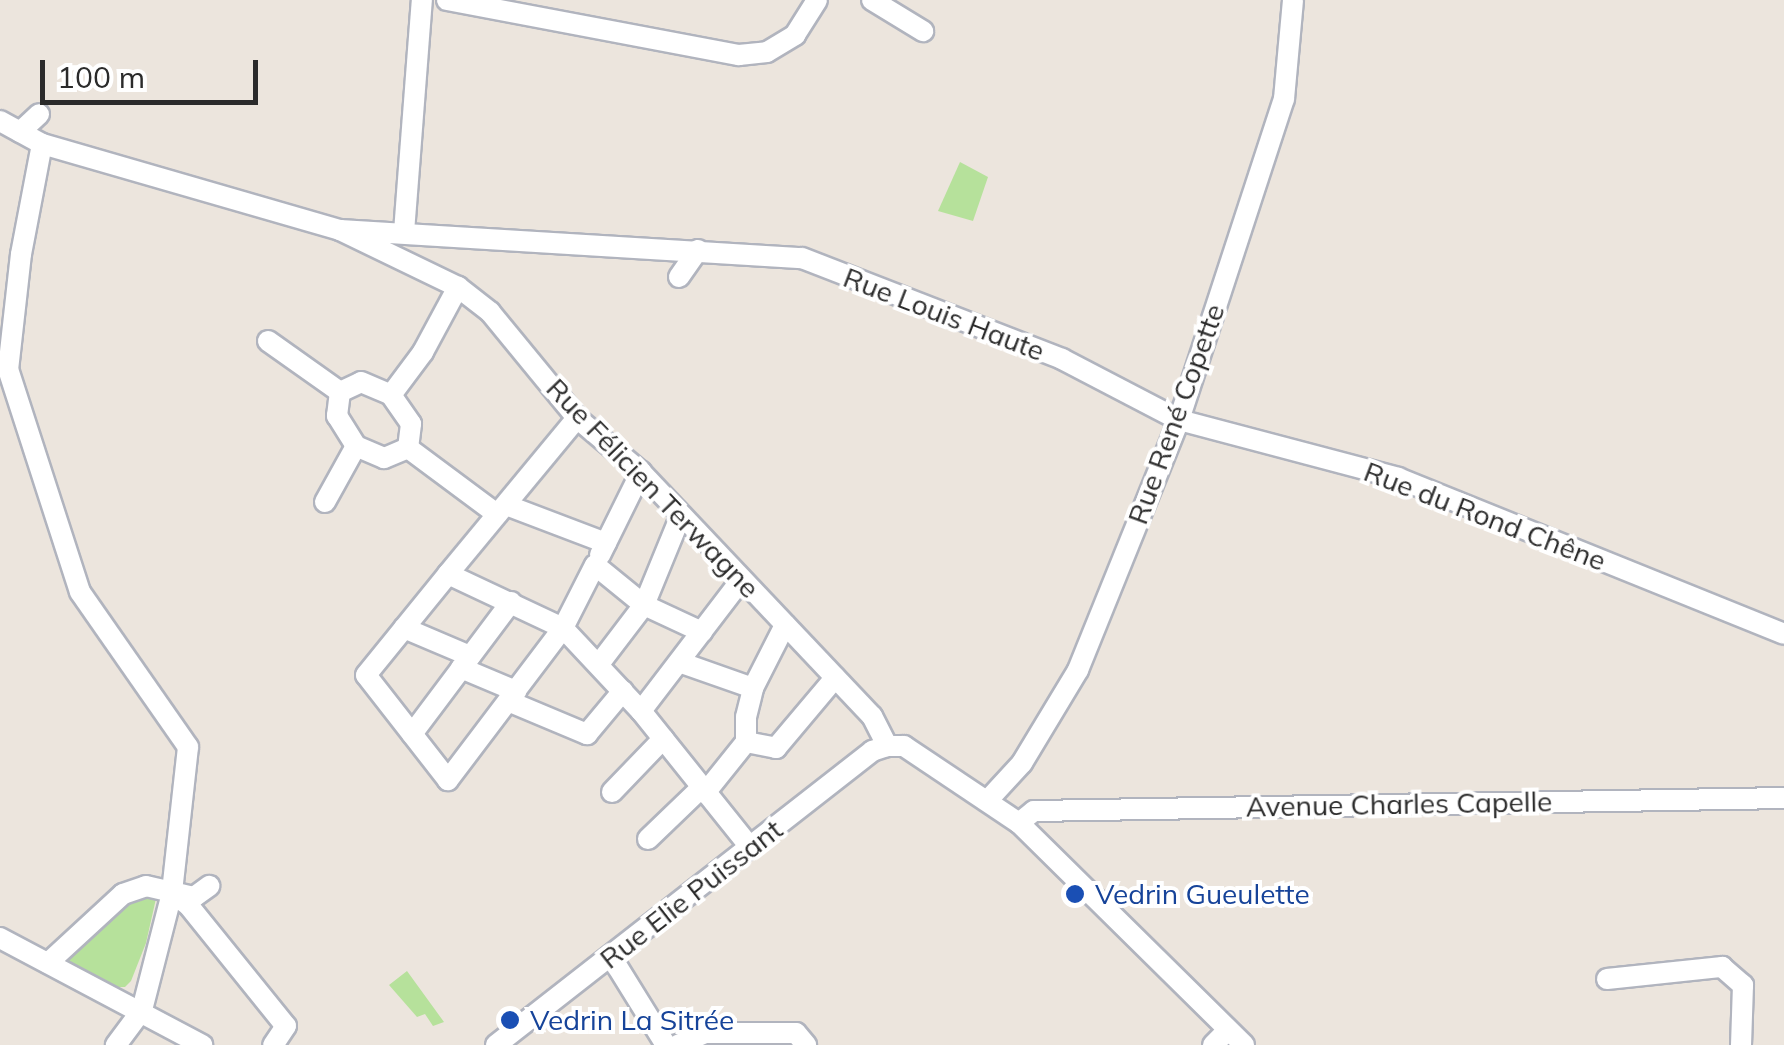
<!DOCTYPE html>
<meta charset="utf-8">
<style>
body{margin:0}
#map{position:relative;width:1784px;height:1045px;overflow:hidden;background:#ece5dd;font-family:Mulish,sans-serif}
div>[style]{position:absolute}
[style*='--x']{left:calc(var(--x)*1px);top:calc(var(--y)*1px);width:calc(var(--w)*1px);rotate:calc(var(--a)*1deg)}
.green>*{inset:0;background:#b6e19b}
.roads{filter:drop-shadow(2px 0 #b1b4be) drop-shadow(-2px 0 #b1b4be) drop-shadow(0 2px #b1b4be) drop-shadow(0 -2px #b1b4be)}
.minor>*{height:20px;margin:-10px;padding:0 10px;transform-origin:10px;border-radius:10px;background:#fff}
.dots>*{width:28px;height:28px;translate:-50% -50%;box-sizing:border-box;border:5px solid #fff;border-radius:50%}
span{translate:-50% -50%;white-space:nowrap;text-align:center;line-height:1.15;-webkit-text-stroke:8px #fff;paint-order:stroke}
.street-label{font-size:28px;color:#2b2b2b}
.transit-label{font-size:28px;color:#164399}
.left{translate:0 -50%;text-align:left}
.scale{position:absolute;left:40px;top:60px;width:218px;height:45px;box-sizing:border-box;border:5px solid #2b2b2b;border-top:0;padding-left:12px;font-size:30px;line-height:35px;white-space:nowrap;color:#2b2b2b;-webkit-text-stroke:8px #fff;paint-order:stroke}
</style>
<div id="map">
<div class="green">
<i style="clip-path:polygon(960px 162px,988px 177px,973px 221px,938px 211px)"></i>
<i style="clip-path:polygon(157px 894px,146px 943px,131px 981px,125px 987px,116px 987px,62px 960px,138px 895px)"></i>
<i style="clip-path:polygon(407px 971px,444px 1022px,433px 1026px,425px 1014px,417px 1017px,389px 985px)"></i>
</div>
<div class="roads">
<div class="minor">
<i style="--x:447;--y:0;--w:297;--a:10.7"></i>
<i style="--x:739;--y:55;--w:28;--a:-6"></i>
<i style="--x:767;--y:52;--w:33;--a:-31"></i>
<i style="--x:795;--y:35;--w:41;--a:-57.8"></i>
<i style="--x:872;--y:0;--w:60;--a:31.3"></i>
<i style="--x:0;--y:121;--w:48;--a:28.7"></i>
<i style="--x:42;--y:144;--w:310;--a:16.1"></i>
<i style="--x:340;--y:230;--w:131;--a:25.8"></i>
<i style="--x:458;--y:287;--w:41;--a:38"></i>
<i style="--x:490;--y:312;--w:137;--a:50.6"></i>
<i style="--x:577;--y:418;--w:84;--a:40.2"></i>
<i style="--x:641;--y:472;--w:336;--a:46.6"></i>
<i style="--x:872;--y:716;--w:34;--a:63"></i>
<i style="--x:20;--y:132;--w:26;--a:-43"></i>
<i style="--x:42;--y:144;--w:112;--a:100.8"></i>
<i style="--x:21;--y:254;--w:116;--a:96.4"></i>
<i style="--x:8;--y:369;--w:234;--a:72.1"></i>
<i style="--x:80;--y:592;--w:189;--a:55.1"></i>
<i style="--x:188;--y:747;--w:147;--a:96.3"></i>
<i style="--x:172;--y:893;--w:121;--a:104.4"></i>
<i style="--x:142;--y:1010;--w:44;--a:126.6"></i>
<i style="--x:340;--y:230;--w:463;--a:3.5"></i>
<i style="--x:802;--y:258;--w:279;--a:21.2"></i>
<i style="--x:1062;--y:359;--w:132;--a:27.5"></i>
<i style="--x:1179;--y:420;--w:227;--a:14.8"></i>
<i style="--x:1398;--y:478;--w:416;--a:22"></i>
<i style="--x:404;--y:232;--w:233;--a:-85.6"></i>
<i style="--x:679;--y:277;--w:33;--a:-55"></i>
<i style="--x:268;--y:341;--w:88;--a:35.3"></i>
<i style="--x:361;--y:382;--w:33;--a:23"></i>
<i style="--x:391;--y:395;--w:35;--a:55"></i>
<i style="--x:411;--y:424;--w:24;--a:97"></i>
<i style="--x:408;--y:448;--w:26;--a:157"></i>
<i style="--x:384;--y:458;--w:30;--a:-157"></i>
<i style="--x:356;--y:446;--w:36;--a:-122"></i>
<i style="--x:337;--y:416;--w:24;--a:-83"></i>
<i style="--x:340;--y:392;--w:23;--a:-25"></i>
<i style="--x:391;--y:395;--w:54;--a:-53.3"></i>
<i style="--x:423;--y:352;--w:74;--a:-61.7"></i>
<i style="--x:408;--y:448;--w:111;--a:36.6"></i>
<i style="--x:325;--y:502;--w:64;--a:-61"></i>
<i style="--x:506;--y:505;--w:107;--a:20.8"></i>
<i style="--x:681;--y:515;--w:97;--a:112.3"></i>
<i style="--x:644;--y:605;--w:64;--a:25"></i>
<i style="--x:600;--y:555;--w:93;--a:-63.7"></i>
<i style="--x:448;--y:574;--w:127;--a:25.2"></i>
<i style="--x:563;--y:628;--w:191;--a:127.1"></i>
<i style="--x:448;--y:780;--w:133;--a:-128"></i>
<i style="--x:366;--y:675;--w:130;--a:-50.9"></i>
<i style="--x:448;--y:574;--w:202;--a:-50.4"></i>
<i style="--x:404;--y:628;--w:72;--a:23"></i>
<i style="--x:679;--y:662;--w:78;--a:19.4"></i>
<i style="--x:599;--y:664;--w:74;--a:-52.7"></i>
<i style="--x:644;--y:605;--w:63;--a:-140.8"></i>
<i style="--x:595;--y:565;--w:71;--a:116.9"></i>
<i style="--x:563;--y:628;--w:114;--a:46.8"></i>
<i style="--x:641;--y:711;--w:174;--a:51.3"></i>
<i style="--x:461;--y:668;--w:60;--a:22.7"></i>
<i style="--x:508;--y:701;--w:86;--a:22.7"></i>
<i style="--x:587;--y:734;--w:56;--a:-50.1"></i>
<i style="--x:641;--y:711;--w:166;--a:-52.6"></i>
<i style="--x:412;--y:734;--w:165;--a:-53.1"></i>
<i style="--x:746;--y:742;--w:31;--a:11"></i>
<i style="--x:776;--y:748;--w:92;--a:-49.9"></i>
<i style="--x:612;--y:792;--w:74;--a:-46.1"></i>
<i style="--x:705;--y:793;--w:65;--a:-51.2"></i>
<i style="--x:746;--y:742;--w:25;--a:-90"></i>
<i style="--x:746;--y:717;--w:30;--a:-76"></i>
<i style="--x:753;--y:688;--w:71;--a:-63.1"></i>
<i style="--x:988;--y:800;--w:50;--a:-47.4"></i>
<i style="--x:1022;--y:763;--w:109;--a:-58.9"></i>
<i style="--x:1078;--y:670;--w:270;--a:-68"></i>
<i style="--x:1179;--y:420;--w:338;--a:-71.9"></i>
<i style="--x:1284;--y:99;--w:99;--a:-84.8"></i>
<i style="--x:1019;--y:823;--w:19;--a:-39"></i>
<i style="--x:1034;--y:811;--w:750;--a:-0.99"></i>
<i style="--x:648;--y:839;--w:74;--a:-43.9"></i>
<i style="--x:172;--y:893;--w:21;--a:37"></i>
<i style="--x:189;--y:906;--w:154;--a:51.1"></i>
<i style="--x:286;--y:1026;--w:23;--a:124"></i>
<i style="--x:0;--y:938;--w:229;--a:27.9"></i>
<i style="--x:612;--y:958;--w:102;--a:58.2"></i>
<i style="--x:48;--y:963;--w:102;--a:-42.6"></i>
<i style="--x:123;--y:894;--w:24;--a:-19"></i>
<i style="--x:146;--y:886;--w:49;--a:12.9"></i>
<i style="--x:194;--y:897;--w:19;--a:-36"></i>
<i style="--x:1607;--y:979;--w:116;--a:-6"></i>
<i style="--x:1722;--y:967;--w:28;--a:41"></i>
<i style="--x:1743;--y:985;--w:60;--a:91.9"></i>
<i style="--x:496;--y:1045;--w:477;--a:-38"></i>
<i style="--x:872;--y:751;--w:16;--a:-18"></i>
<i style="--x:887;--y:746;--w:17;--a:0"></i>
<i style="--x:904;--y:746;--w:138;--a:33.8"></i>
<i style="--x:1019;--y:823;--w:316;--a:44.6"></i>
<i style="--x:678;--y:1045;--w:30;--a:-24"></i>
<i style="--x:705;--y:1033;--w:91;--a:0"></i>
<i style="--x:796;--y:1033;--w:16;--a:50"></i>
<i style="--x:1213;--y:1045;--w:21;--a:-45"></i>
</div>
</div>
<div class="dots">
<i style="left:1075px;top:894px;background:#1a4fb4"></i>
<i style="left:510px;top:1020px;background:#1a4fb4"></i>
</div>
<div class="street-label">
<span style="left:944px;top:314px;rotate:21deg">Rue Louis Haute</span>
<span style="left:1176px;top:414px;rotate:-70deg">Rue René Copette</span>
<span style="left:653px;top:488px;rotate:46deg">Rue Félicien Terwagne</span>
<span style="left:1485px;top:516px;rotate:21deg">Rue du Rond Chêne</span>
<span style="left:1399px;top:804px;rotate:-1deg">Avenue Charles Capelle</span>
<span style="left:691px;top:894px;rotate:-38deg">Rue Elie Puissant</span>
</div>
<div class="transit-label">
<span class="left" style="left:1095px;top:894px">Vedrin Gueulette</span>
<span class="left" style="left:530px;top:1020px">Vedrin La Sitrée</span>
</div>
<div class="scale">100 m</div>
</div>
